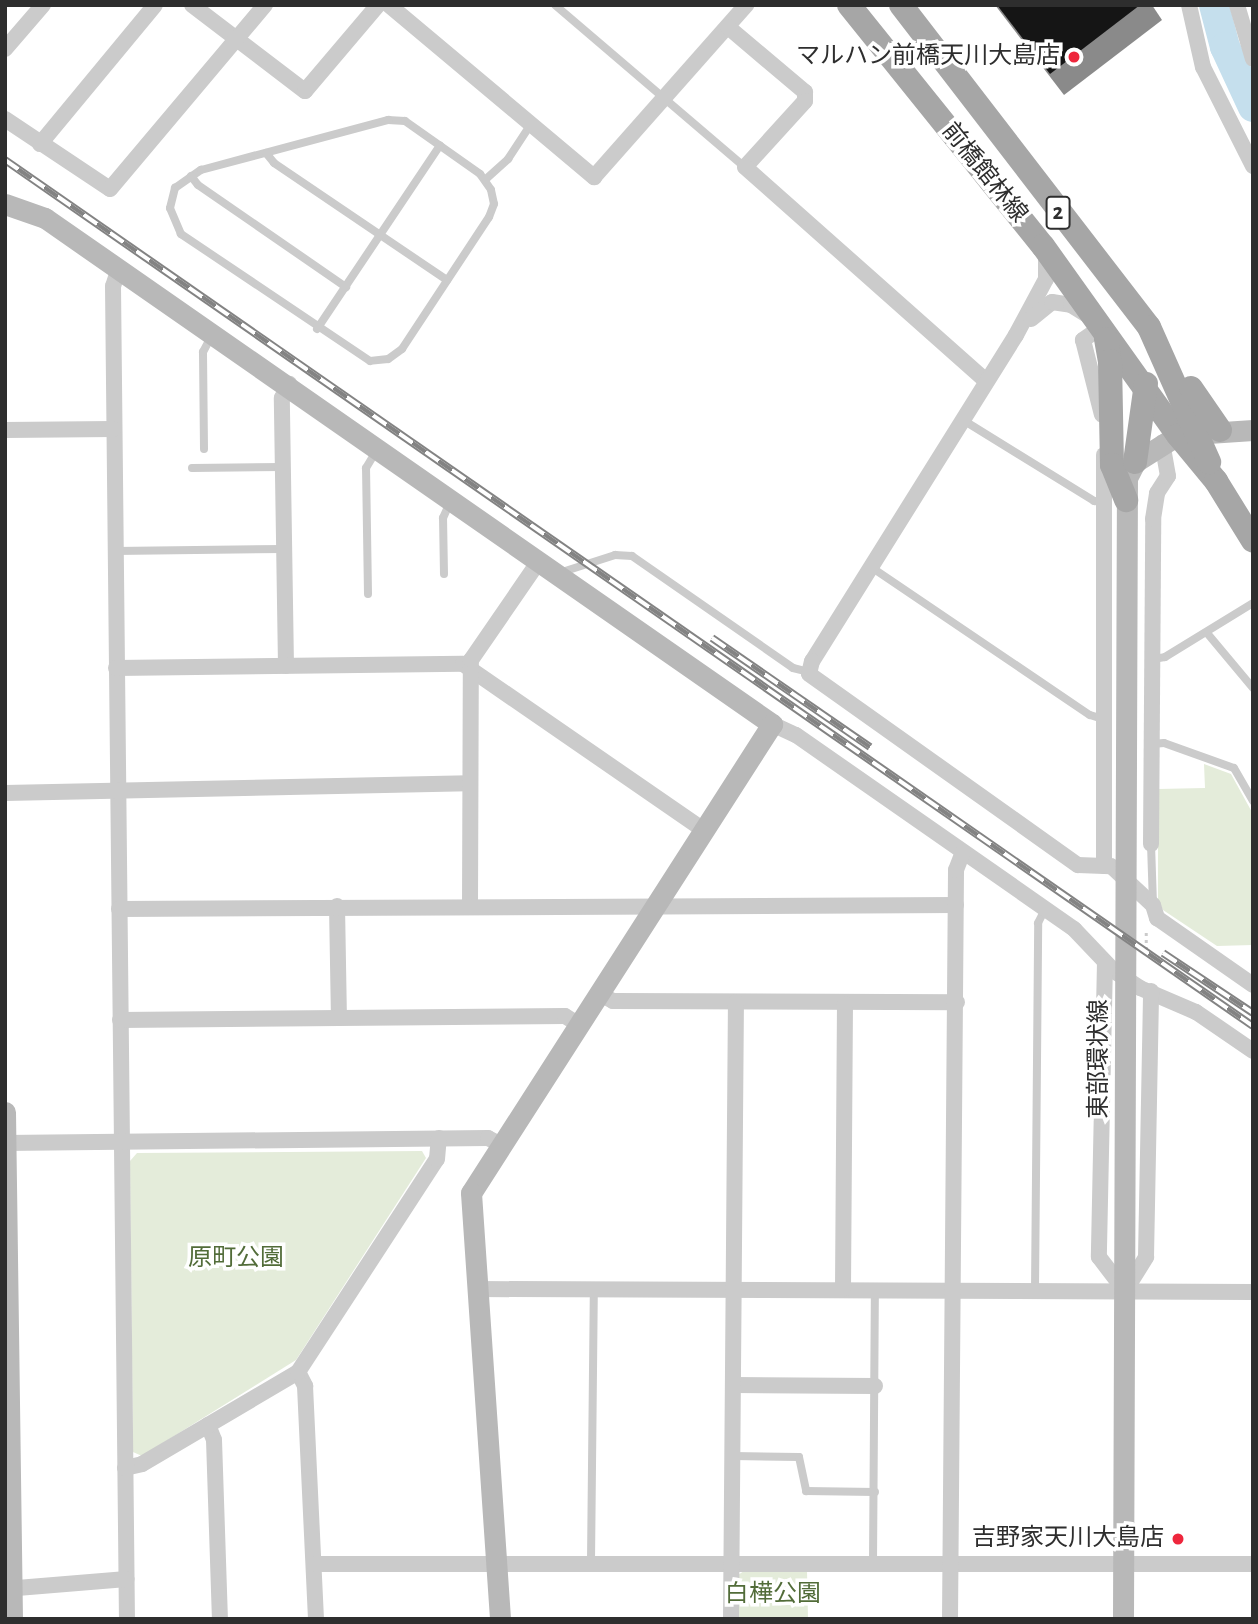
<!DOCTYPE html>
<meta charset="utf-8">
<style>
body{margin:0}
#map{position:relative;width:1258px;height:1624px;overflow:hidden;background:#fff;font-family:"Alegreya Sans","Noto Sans JP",sans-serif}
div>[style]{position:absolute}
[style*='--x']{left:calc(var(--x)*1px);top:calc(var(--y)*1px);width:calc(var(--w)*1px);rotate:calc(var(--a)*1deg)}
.green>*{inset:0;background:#e4ecda}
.river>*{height:30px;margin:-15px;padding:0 15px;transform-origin:15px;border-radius:15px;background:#c5dfed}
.path>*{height:2.5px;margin-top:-1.25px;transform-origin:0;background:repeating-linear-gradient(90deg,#cbcbcb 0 3.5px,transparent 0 7px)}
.lane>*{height:8px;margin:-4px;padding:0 4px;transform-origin:4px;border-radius:4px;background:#cbcbcb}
.street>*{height:16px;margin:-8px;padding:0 8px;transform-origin:8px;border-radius:8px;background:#cbcbcb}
.secondary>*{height:21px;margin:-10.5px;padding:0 10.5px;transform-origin:10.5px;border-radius:10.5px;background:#b8b8b8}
.primary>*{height:24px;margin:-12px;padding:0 12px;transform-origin:12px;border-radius:12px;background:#a6a6a6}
.rail>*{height:8px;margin-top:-4px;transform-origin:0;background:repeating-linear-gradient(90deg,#fff 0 16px,#838383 0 32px);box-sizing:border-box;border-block:2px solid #838383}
.wall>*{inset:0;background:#8a8a8a}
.building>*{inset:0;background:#151515}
.dots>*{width:19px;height:19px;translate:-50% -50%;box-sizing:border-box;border:4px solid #fff;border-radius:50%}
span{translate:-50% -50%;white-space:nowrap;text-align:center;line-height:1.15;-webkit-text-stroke:7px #fff;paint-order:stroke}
.shield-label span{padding:2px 5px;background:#fff;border:2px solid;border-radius:5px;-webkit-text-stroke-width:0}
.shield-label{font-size:23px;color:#2e2e2e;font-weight:700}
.poi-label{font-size:24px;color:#2e2e2e}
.right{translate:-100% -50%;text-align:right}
.street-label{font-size:24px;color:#2e2e2e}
.park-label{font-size:24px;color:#526c39}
.frame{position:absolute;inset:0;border:7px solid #2e2e2e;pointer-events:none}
</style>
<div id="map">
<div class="green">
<i style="clip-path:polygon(1204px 764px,1231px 774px,1253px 814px,1253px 945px,1217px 946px,1163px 910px,1158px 900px,1158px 789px,1205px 788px)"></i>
<i style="clip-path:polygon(422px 1151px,426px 1158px,296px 1360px,142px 1456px,133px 1452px,130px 1161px,137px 1153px)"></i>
<i style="clip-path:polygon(807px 1570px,808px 1619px,738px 1619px,738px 1575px,744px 1571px)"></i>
</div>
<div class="river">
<i style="--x:1214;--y:5;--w:43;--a:75.3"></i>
<i style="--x:1225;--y:47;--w:66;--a:65"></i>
</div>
<div class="path">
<i style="--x:1146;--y:950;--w:21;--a:-90"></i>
</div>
<div class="lane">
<i style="--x:555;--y:5;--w:250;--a:40.5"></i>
<i style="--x:388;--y:120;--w:17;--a:3"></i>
<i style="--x:405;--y:121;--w:92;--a:35.2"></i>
<i style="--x:480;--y:174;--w:19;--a:55"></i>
<i style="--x:491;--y:190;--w:14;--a:78"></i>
<i style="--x:494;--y:204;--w:14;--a:111"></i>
<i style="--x:489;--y:217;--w:158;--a:123.4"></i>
<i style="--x:402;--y:349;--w:17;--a:144"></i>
<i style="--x:388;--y:359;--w:18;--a:174"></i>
<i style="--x:370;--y:361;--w:228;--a:-146.1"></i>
<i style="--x:181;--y:234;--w:28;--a:-113"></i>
<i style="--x:170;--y:208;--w:21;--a:-76"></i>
<i style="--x:175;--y:188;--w:32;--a:-35"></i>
<i style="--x:201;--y:170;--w:194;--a:-15"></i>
<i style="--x:266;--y:153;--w:13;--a:51"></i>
<i style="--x:274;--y:163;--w:209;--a:34.1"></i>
<i style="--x:191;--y:176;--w:11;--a:52"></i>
<i style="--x:198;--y:185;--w:180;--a:34.6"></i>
<i style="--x:486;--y:179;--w:30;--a:-42"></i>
<i style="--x:508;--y:159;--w:42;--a:-56.7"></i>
<i style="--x:317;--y:329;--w:221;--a:-56.2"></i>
<i style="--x:963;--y:420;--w:154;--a:31.7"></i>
<i style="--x:1094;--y:501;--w:10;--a:6"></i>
<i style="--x:204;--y:449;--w:97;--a:-90.6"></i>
<i style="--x:203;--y:352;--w:19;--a:-62"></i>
<i style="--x:192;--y:468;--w:91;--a:-0.6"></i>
<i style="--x:115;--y:551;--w:169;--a:-0.7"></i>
<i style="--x:871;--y:567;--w:264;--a:34.1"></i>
<i style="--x:1090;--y:715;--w:14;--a:17"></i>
<i style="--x:559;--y:573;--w:59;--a:-17.8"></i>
<i style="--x:615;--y:555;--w:17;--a:3"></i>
<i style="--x:632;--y:556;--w:196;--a:34.8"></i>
<i style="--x:793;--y:668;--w:16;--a:14"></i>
<i style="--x:444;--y:574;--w:56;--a:-91"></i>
<i style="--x:443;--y:518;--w:17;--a:-66"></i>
<i style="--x:368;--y:594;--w:126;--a:-90.9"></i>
<i style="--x:366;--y:468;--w:21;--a:-59"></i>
<i style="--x:1207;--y:633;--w:72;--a:50.1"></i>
<i style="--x:1153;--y:659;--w:12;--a:-9"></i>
<i style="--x:1165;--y:657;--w:103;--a:-31.5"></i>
<i style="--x:1152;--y:744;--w:12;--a:-5"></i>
<i style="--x:1164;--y:743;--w:74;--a:19.7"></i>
<i style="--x:1234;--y:768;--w:38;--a:60"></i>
<i style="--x:1151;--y:844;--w:61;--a:88.1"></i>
<i style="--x:1035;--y:1290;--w:367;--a:-89.5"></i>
<i style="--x:1038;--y:923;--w:16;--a:-63"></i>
<i style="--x:733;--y:1456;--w:66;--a:0.9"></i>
<i style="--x:799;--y:1457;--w:35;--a:78"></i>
<i style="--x:806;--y:1491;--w:69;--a:0.8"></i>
<i style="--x:591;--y:1561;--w:272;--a:-89.4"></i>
<i style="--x:873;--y:1562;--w:273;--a:-89.6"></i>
</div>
<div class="street">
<i style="--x:192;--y:5;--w:142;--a:37.3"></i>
<i style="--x:305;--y:91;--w:113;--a:-49.7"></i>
<i style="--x:389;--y:5;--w:268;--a:40"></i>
<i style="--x:594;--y:177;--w:230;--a:-48.5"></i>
<i style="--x:1189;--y:5;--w:64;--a:77.3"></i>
<i style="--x:1203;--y:67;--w:111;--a:63.2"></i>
<i style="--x:1237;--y:5;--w:56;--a:73.5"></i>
<i style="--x:728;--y:27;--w:101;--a:40.2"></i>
<i style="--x:805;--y:92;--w:9;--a:90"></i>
<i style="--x:805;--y:101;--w:89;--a:132.3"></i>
<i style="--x:745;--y:167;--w:322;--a:41.6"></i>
<i style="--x:5;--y:49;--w:58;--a:-49.2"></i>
<i style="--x:5;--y:119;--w:126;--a:33.7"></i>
<i style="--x:110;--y:189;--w:241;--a:-49.9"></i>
<i style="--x:40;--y:144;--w:180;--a:-50.4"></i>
<i style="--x:1046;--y:253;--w:26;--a:90"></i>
<i style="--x:1046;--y:279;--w:64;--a:118.2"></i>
<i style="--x:1016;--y:335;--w:385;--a:122"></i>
<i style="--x:812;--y:661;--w:13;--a:103"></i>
<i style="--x:809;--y:674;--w:330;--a:35.4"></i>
<i style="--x:1078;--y:865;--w:33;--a:2"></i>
<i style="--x:1111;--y:866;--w:57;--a:42.9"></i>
<i style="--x:1153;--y:905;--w:14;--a:73"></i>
<i style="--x:1157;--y:918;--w:117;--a:34.9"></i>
<i style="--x:119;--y:268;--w:19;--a:108"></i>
<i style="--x:113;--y:286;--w:1333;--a:89.4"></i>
<i style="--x:1031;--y:319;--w:27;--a:-39"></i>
<i style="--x:1052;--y:302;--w:19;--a:9"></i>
<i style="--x:1071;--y:305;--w:19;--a:32"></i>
<i style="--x:1100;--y:328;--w:21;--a:145"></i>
<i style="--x:1083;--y:340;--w:77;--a:75.8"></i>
<i style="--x:5;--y:430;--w:108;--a:-0.5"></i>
<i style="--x:1104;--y:455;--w:411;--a:90"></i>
<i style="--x:286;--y:666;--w:268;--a:-90.9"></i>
<i style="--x:282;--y:398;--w:16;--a:-63"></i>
<i style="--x:116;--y:668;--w:347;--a:-0.7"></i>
<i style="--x:463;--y:664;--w:293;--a:34.6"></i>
<i style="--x:772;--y:724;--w:26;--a:25"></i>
<i style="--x:796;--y:735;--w:339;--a:34.9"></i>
<i style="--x:1074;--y:929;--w:58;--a:46.4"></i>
<i style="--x:1114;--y:971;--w:31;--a:33"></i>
<i style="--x:1140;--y:988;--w:61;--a:23.2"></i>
<i style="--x:1196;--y:1012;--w:69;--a:34.4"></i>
<i style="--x:5;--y:793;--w:463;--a:-1.2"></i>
<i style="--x:1151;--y:844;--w:325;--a:-89.6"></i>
<i style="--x:1153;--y:519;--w:26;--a:-81"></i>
<i style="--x:1157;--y:493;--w:20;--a:-57"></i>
<i style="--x:1168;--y:476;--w:34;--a:-100"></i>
<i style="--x:337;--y:906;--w:112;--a:89"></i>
<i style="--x:470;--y:906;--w:246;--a:-89.8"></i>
<i style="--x:471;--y:660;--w:120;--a:-55.5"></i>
<i style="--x:119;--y:909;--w:837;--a:-0.27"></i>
<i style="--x:1105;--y:962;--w:295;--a:91.2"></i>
<i style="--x:1099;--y:1257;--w:43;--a:52.6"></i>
<i style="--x:1125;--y:1291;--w:40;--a:-58"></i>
<i style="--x:1146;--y:1257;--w:266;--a:-88.9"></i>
<i style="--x:598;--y:993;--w:17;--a:28"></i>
<i style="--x:613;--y:1001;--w:344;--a:0.2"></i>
<i style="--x:120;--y:1020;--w:445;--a:-0.5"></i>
<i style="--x:565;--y:1016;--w:15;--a:32"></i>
<i style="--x:5;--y:1143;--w:483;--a:-0.6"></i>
<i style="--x:488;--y:1138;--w:15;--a:28"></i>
<i style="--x:477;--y:1289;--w:776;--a:0.22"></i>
<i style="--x:843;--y:1289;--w:285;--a:-89.6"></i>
<i style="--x:298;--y:1372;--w:16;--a:63"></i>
<i style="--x:305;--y:1386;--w:233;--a:87.3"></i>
<i style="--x:734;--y:1385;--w:141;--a:0.4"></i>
<i style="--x:208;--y:1425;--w:16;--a:68"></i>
<i style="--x:214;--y:1440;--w:179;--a:88.1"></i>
<i style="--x:125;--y:1468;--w:17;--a:-13"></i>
<i style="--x:142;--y:1464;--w:181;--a:-30.5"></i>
<i style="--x:298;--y:1372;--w:254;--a:-56.9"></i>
<i style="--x:437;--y:1159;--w:21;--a:-85"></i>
<i style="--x:314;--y:1564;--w:939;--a:0"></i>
<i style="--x:5;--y:1589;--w:122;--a:-4.7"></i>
<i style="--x:731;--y:1619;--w:617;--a:-89.54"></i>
<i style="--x:950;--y:1619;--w:749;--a:-89.54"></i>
<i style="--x:956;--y:870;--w:19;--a:-69"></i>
</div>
<div class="secondary">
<i style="--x:5;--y:204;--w:42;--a:19.3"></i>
<i style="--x:45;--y:218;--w:886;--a:34.84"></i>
<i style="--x:772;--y:724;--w:557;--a:122.69"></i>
<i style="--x:471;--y:1193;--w:427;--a:86.1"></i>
<i style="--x:5;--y:1112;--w:507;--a:89.21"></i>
<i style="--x:1123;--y:1619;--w:1141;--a:-89.8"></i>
<i style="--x:1127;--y:478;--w:18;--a:-63"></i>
<i style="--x:1135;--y:462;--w:51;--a:-32.1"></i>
<i style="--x:1178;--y:435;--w:75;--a:-3.8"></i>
</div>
<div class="primary">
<i style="--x:849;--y:5;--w:309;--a:51.2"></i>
<i style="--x:1043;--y:246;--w:232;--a:54.5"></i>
<i style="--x:1178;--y:435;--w:60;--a:50.4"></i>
<i style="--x:1216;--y:481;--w:70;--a:58.3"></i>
<i style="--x:901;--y:5;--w:406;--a:52.4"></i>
<i style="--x:1149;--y:327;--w:148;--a:66"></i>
<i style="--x:1106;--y:339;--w:22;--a:80"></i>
<i style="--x:1110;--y:361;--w:104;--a:88.9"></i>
<i style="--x:1112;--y:465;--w:38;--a:68"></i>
<i style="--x:1191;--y:388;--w:51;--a:55.4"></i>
<i style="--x:1135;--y:462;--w:79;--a:-82"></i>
</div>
<div class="rail">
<i style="--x:5;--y:160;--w:1519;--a:34.76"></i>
<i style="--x:712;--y:638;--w:192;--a:34.6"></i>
<i style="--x:1163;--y:953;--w:108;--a:33.7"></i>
</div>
<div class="wall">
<i style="clip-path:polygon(995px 5px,1152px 5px,1162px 20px,1064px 95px)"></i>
</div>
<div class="building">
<i style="clip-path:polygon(997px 5px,1140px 5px,1050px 74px)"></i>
</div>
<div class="dots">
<i style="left:1074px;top:57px;background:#ee263c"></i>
<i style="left:1178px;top:1539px;background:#ee263c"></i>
</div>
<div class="shield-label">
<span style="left:1058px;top:213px">2</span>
</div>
<div class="poi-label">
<span class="right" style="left:1060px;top:57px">マルハン前橋天川大島店</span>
<span class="right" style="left:1164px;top:1539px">吉野家天川大島店</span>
</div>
<div class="street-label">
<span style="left:984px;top:173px;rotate:51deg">前橋館林線</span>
<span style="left:1100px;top:1059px;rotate:-90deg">東部環状線</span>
</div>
<div class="park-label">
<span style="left:236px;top:1259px">原町公園</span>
<span style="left:773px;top:1595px">白樺公園</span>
</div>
<div class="frame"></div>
</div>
